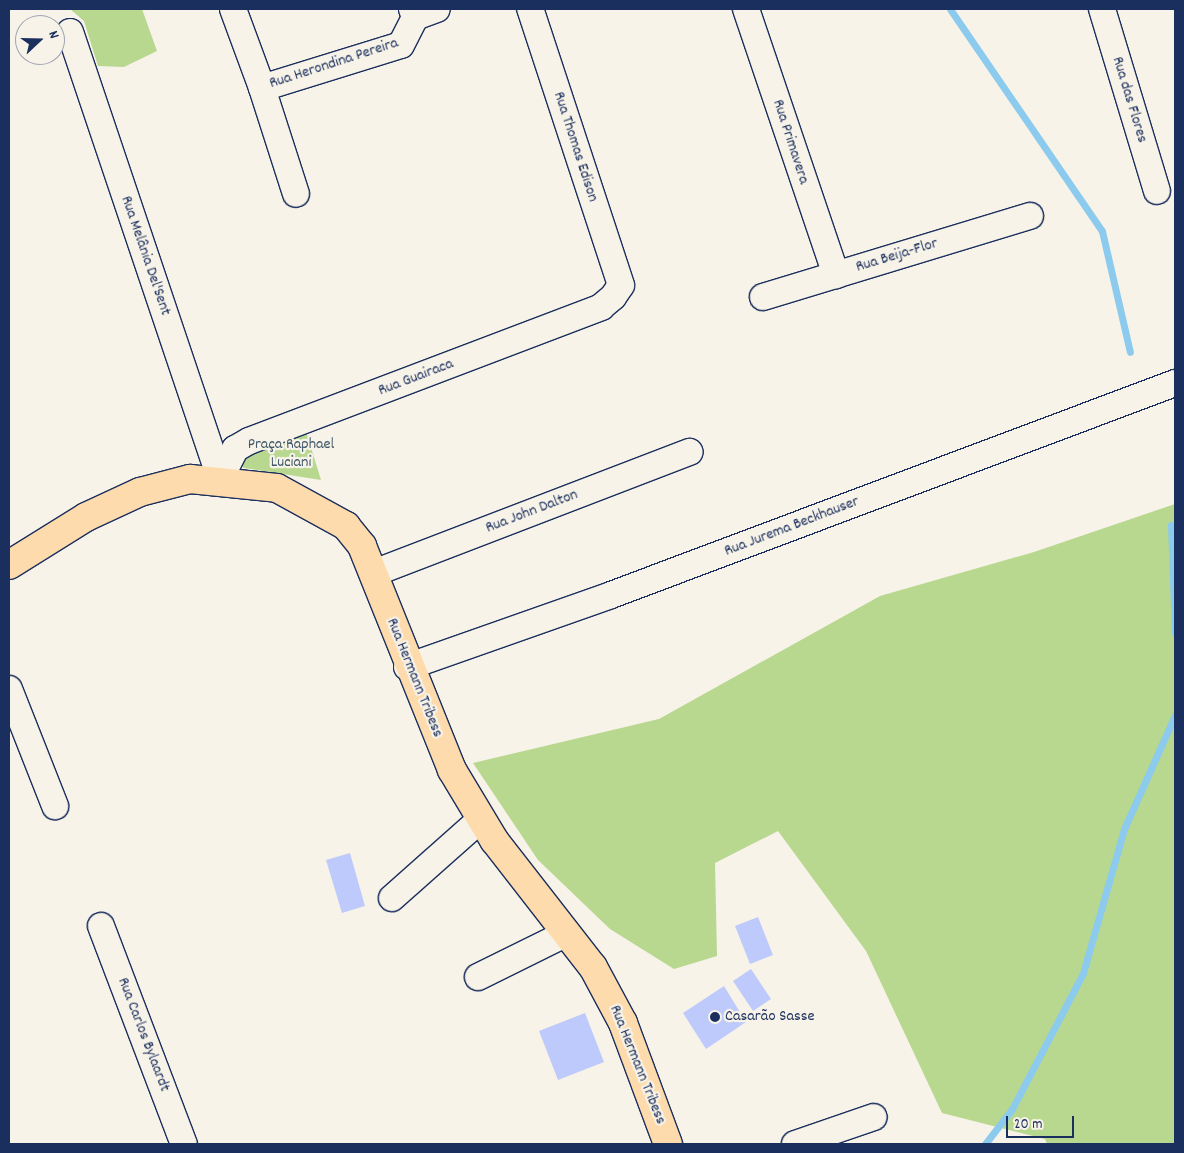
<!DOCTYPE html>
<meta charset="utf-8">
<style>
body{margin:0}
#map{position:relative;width:1184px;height:1153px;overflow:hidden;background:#f7f3e8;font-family:Dekko,sans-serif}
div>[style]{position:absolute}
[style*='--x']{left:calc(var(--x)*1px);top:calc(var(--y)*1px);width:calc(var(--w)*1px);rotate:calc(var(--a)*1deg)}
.green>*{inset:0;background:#b8d78f}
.stream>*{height:7px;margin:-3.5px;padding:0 3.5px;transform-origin:3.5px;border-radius:3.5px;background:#8dcbee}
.building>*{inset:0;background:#becafb}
.roads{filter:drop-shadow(1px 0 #1b2f5e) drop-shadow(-1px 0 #1b2f5e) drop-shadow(0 1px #1b2f5e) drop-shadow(0 -1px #1b2f5e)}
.minor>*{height:26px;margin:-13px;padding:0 13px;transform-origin:13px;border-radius:13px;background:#f7f3e8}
.major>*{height:28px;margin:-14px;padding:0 14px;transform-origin:14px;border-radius:14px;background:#fedbac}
.dots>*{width:14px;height:14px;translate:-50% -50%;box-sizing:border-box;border:2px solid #f7f3e8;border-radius:50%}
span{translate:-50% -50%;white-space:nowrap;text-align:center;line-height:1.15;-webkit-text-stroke:4.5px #f7f3e8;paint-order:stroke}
.street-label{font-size:16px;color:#1b2f5e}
.park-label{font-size:16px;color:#42596a}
.poi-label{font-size:16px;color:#1b2f5e}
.left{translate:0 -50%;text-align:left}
.frame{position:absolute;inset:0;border:10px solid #1b2f5e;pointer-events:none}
.north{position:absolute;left:15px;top:15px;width:50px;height:50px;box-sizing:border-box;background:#f7f3e8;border:1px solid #9fa5b1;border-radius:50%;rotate:69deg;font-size:14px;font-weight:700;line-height:20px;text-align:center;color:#1b2f5e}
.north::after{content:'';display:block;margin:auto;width:18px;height:22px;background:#1b2f5e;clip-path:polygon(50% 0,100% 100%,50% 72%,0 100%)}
.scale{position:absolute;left:1006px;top:1116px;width:68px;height:22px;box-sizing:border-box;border:2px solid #1b2f5e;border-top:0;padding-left:6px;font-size:15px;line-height:18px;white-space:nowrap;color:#1b2f5e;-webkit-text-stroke:4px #f7f3e8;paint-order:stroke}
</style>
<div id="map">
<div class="green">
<i style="clip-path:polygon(70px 9px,142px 9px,157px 51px,124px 67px,98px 66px,84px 21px)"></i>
<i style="clip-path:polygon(305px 428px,321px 480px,244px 468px,238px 462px,243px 452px)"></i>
<i style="clip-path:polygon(1175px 504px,1175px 1144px,1047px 1144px,1045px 1139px,942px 1113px,866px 951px,778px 831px,715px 863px,717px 956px,674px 969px,610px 929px,538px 860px,473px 763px,659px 719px,880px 596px,1034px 552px)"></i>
</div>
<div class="stream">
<i style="--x:950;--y:9;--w:269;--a:55.6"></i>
<i style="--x:1102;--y:231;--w:124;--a:77"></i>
<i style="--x:1171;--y:525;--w:108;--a:87.9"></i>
<i style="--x:985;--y:1144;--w:44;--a:-52.4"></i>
<i style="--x:1012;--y:1109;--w:153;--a:-62.4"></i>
<i style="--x:1083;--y:973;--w:150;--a:-74.1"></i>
<i style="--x:1124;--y:829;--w:125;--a:-65.9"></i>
</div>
<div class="building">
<i style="clip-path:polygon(350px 853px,365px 906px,342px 913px,326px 860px)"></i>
<i style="clip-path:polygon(758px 917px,773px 955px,750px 964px,735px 926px)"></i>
<i style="clip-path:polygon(751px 969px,771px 999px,753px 1011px,733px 981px)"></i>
<i style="clip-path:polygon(724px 986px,746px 1022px,706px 1049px,683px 1013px)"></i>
<i style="clip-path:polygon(585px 1013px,604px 1062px,558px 1080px,539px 1031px)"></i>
</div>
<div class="roads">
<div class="minor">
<i style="--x:233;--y:9;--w:84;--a:69.8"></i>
<i style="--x:262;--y:88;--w:145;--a:-17.2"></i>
<i style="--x:401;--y:45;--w:31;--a:-63"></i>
<i style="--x:412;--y:9;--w:9;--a:69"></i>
<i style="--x:415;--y:17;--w:23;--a:-20"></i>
<i style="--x:746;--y:9;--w:281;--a:71.3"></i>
<i style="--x:1102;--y:9;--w:190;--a:73.2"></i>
<i style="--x:70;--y:32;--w:471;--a:71.4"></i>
<i style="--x:262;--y:88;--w:111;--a:72.2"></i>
<i style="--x:763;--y:297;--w:279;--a:-16.9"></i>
<i style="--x:220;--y:479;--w:34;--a:-63"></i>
<i style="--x:235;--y:449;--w:16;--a:-30"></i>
<i style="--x:249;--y:441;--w:377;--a:-20.8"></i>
<i style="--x:601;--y:307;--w:16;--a:-40"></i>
<i style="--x:613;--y:297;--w:14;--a:-56"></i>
<i style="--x:621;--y:285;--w:291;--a:-108.2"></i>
<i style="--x:374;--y:573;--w:338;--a:-21"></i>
<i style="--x:407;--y:667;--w:216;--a:-19.4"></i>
<i style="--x:611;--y:595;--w:603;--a:-20.6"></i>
<i style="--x:9;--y:689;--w:126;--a:68.5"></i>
<i style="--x:392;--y:898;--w:119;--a:-41.6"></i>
<i style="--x:101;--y:926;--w:233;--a:69.2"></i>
<i style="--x:478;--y:977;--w:99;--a:-26.3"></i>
<i style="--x:795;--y:1144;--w:83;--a:-18.9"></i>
</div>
<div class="major">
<i style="--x:9;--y:565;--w:91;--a:-31.9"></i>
<i style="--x:86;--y:517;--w:60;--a:-24.8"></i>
<i style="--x:140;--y:492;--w:52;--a:-14.6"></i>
<i style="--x:190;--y:479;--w:87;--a:5.9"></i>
<i style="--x:277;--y:488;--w:79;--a:28.8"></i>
<i style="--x:346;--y:526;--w:26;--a:51"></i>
<i style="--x:362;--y:546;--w:241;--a:68.1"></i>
<i style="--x:452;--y:770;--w:82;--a:59"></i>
<i style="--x:494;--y:840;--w:161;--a:52.1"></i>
<i style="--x:593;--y:967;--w:64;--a:61.8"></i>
<i style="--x:623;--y:1023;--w:129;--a:69.6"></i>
</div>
</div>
<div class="dots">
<i style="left:715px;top:1017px;background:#1b2f5e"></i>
</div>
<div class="street-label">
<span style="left:334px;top:64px;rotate:-18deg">Rua Herondina Pereira</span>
<span style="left:1129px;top:100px;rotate:73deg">Rua das Flores</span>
<span style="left:790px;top:142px;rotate:72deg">Rua Primavera</span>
<span style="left:575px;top:147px;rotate:72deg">Rua Thomas Edison</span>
<span style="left:145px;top:256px;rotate:71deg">Rua Melânia Del'Sent</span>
<span style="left:897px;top:256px;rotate:-17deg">Rua Beija-Flor</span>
<span style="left:416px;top:378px;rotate:-21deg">Rua Guairaca</span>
<span style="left:532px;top:512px;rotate:-21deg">Rua John Dalton</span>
<span style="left:792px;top:527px;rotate:-21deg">Rua Jurema Beckhauser</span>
<span style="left:414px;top:678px;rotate:68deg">Rua Hermann Tribess</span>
<span style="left:143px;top:1035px;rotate:69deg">Rua Carlos Bylaardt</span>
<span style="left:637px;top:1065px;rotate:68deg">Rua Hermann Tribess</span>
</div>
<div class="park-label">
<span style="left:291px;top:454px">Praça Raphael<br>Luciani</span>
</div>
<div class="poi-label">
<span class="left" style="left:725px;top:1017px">Casarão Sasse</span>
</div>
<div class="frame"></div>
<div class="north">N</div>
<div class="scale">20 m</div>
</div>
